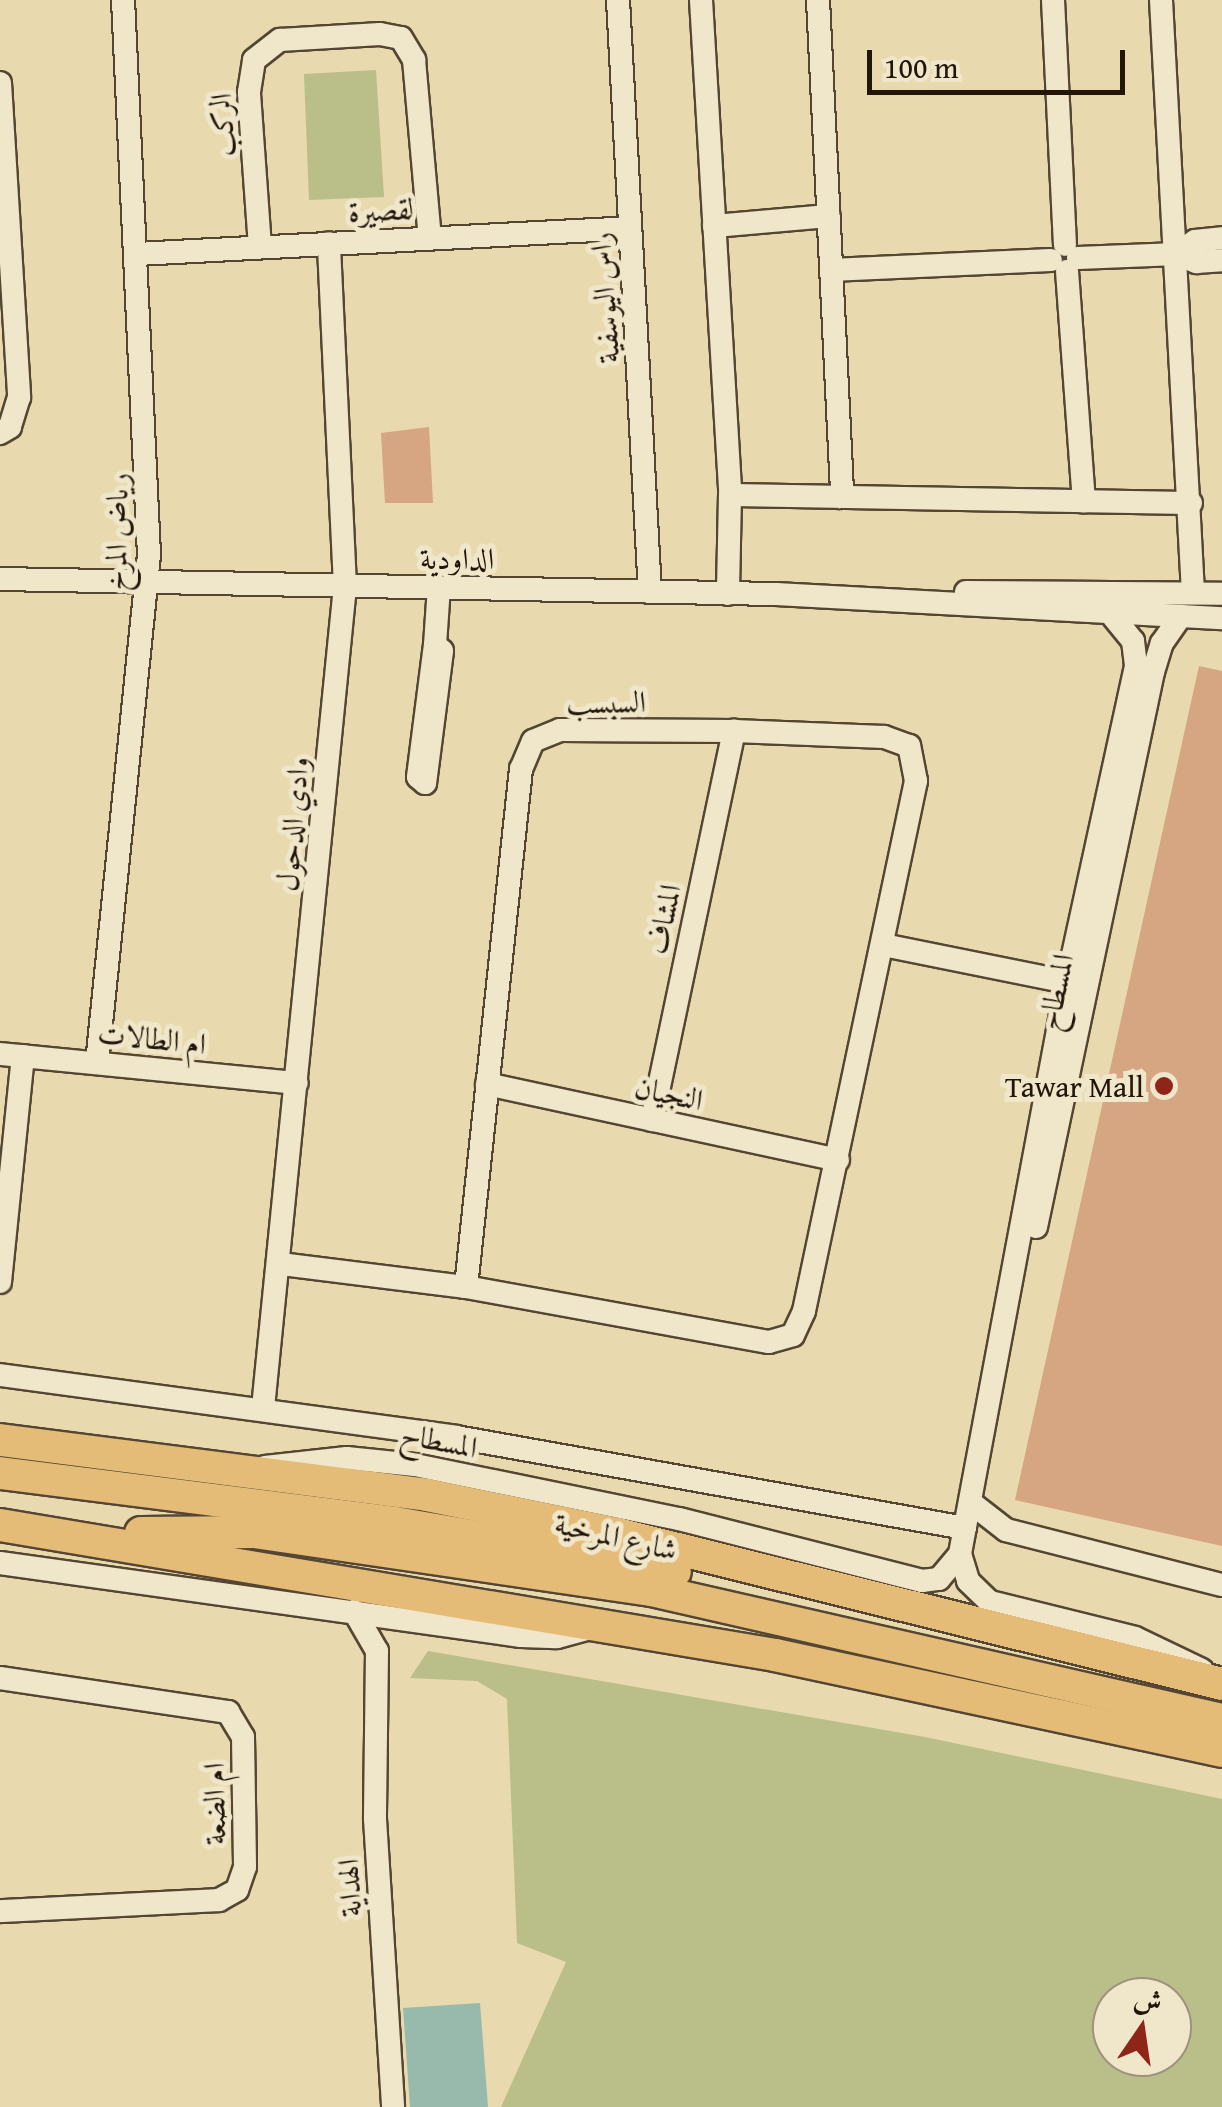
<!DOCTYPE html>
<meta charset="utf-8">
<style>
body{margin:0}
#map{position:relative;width:1222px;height:2107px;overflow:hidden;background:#e8d9ae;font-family:"Gentium Book Plus",Amiri,serif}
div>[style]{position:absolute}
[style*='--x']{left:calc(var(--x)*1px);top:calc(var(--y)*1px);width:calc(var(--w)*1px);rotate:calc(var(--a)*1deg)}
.green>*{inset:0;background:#babe88}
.water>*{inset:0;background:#97baac}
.building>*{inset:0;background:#d6a582}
.roads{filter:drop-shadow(2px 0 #544633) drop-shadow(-2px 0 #544633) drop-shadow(0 2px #544633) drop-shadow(0 -2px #544633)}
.minor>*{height:22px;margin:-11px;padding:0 11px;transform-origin:11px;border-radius:11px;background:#f0e6ca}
.highway>*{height:32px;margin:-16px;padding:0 16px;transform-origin:16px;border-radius:16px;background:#e4bc77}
.dots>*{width:28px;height:28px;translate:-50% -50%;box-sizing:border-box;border:5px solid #f0e6ca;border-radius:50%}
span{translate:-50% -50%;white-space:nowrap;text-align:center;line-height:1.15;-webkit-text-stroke:10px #f0e6ca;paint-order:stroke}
.street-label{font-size:30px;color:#22150a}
.poi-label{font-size:30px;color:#22150a}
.right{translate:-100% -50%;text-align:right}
.north{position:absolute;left:1092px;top:1977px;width:100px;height:100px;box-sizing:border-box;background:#f0e6ca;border:2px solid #9e927d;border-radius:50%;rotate:13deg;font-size:28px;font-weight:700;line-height:40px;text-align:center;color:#22150a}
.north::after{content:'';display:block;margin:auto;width:35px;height:45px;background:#8f2418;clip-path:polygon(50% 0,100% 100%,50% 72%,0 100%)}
.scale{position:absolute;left:867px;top:50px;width:258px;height:45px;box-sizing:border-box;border:5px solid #22150a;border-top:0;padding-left:12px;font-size:30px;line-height:35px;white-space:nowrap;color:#22150a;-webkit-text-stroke:8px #f0e6ca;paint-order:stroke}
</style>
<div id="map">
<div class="green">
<i style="clip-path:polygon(376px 70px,384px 197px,309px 200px,304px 74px)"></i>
<i style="clip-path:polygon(evenodd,428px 1651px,925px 1737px,1222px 1799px,1222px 2107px,501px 2107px,566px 1962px,517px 1943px,507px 1699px,477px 1681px,410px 1678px,428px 1651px,1172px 1997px,1172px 2057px,1112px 2057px,1112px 1997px,1172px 1997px)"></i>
</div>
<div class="water">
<i style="clip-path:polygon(480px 2003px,488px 2107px,410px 2107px,403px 2008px)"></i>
</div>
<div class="building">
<i style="clip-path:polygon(429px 427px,433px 503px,385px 503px,381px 433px)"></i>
<i style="clip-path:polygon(1199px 666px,1222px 671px,1222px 1546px,1015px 1500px)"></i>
</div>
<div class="roads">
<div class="minor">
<i style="--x:618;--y:0;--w:593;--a:86.91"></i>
<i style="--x:701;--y:0;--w:496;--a:86.6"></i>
<i style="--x:730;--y:495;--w:99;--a:91.2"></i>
<i style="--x:818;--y:0;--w:498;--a:87.2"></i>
<i style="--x:1053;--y:0;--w:245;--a:87.2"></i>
<i style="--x:1161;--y:0;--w:594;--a:86.91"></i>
<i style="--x:0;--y:83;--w:315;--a:86.5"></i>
<i style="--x:19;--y:397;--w:31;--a:107"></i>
<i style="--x:10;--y:427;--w:12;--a:149"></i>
<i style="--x:714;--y:226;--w:115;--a:-5"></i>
<i style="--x:260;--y:247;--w:155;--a:-94.1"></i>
<i style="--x:249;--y:92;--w:32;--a:-81"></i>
<i style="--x:254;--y:60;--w:33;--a:-38"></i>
<i style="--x:280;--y:40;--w:100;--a:-3.4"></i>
<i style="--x:380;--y:34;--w:21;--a:11"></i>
<i style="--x:401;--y:38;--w:26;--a:59"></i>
<i style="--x:414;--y:60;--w:179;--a:84.9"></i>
<i style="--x:137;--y:254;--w:492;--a:-3"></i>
<i style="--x:1177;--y:254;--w:22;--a:-36"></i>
<i style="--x:1195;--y:241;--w:27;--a:-6"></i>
<i style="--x:1078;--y:258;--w:99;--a:-2.3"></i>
<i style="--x:1177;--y:254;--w:21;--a:23"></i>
<i style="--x:1196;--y:262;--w:26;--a:-4"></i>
<i style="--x:831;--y:270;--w:220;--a:-2.6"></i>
<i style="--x:1067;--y:271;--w:231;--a:85.8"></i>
<i style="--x:730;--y:495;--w:461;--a:1"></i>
<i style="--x:0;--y:579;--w:776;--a:1.11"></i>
<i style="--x:776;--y:594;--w:447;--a:3.1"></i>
<i style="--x:966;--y:592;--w:256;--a:0.4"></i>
<i style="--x:1111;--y:614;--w:35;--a:51"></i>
<i style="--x:1133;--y:641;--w:25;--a:83"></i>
<i style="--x:1136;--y:666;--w:323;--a:102.3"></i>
<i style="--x:1067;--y:982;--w:582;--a:100.6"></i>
<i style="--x:960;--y:1554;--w:28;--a:73"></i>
<i style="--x:968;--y:1581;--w:30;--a:44"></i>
<i style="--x:990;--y:1602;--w:149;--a:13.9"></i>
<i style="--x:1135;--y:1638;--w:74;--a:25.5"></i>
<i style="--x:435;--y:645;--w:9;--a:41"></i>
<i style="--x:442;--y:651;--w:133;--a:97.3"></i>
<i style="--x:425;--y:783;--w:9;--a:-139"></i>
<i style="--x:418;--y:777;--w:133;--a:-82.7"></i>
<i style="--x:435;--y:645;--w:58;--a:-86.1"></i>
<i style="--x:883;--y:945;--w:188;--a:11.4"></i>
<i style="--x:0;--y:1054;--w:298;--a:5.6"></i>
<i style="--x:97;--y:1063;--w:511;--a:-84.16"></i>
<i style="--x:149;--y:555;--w:556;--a:-92.68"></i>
<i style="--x:487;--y:1084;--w:359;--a:12.2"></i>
<i style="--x:652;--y:1120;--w:398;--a:-78.1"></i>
<i style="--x:1036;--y:1227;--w:567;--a:-78.1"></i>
<i style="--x:1153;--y:672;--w:30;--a:-73"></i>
<i style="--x:1162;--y:643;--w:33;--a:-55"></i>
<i style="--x:281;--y:1264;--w:186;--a:7.1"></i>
<i style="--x:466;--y:1287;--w:308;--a:10.3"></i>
<i style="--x:769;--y:1342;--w:25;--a:-16"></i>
<i style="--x:793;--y:1335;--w:26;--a:-65"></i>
<i style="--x:804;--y:1311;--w:542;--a:-78.07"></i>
<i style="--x:916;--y:781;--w:36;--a:-101"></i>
<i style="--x:909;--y:746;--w:27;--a:-160"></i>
<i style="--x:884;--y:737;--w:150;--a:-177.7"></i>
<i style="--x:734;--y:731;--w:174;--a:-179.7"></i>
<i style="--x:560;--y:730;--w:29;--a:158"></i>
<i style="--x:533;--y:741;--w:30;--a:113"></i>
<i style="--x:521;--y:769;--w:521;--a:96.06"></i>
<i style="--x:0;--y:1282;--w:227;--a:-84.2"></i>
<i style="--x:0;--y:1375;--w:460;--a:7.7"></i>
<i style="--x:456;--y:1437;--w:517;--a:10.14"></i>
<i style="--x:263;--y:1408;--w:826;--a:-84.3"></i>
<i style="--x:345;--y:586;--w:343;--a:-92.7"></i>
<i style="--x:265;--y:1467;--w:82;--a:-6.3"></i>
<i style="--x:347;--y:1458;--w:68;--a:5.9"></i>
<i style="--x:415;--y:1465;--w:269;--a:11.6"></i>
<i style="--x:679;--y:1519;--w:251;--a:14.3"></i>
<i style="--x:922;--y:1581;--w:17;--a:-7"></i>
<i style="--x:939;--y:1579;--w:33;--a:-50"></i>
<i style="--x:970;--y:1502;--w:46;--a:37.9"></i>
<i style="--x:1006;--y:1530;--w:223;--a:14.3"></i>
<i style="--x:0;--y:1563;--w:526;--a:7.98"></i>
<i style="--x:521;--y:1636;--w:36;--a:2"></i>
<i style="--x:557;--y:1637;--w:34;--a:-15"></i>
<i style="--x:354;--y:1611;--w:46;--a:60.1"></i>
<i style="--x:377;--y:1651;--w:168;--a:90.7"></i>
<i style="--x:375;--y:1819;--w:289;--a:86.4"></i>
<i style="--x:0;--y:1678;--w:231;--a:8.5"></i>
<i style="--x:228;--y:1712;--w:29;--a:59"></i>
<i style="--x:243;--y:1737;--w:130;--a:89.1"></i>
<i style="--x:245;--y:1867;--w:24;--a:109"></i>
<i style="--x:237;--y:1890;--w:21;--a:151"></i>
<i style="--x:219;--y:1900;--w:219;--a:177.1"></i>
</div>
<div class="highway">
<i style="--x:0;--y:1440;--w:431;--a:7.3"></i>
<i style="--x:427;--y:1495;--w:194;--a:11.6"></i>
<i style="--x:617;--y:1534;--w:623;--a:13.92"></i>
<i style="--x:0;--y:1473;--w:398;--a:7.2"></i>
<i style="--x:395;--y:1523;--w:284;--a:9.9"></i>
<i style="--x:0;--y:1525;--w:786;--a:9.52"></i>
<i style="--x:775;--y:1655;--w:457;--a:12.1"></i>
<i style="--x:141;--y:1533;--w:113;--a:-0.5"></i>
<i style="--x:254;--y:1532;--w:401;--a:8.3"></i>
<i style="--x:651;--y:1590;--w:586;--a:12.83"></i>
</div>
</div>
<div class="dots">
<i style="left:1164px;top:1086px;background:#8f2418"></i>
</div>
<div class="street-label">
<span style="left:222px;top:125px;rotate:-93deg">الركب</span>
<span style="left:381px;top:210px;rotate:-3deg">لقصيرة</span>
<span style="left:604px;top:298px;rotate:-94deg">راس اليوسفية</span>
<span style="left:116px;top:532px;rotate:-89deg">رياض المرخ</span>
<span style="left:457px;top:558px">الداودية</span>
<span style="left:606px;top:702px;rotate:-1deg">السبسب</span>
<span style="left:292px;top:824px;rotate:-85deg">وادي الدحول</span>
<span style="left:663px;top:919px;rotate:-78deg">المشاف</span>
<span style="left:1055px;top:992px;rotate:-78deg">المسطاح</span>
<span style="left:152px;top:1038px;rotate:6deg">ام الطالات</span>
<span style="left:669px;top:1093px;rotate:12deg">النجيان</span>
<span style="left:439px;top:1440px;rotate:11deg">المسطاح</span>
<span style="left:616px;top:1536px;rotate:13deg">شارع المرخية</span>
<span style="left:214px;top:1804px;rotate:-91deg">ام الضعة</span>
<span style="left:349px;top:1888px;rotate:-93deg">الهداية</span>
</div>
<div class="poi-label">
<span class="right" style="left:1144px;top:1086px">Tawar Mall</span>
</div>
<div class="north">ش</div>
<div class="scale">100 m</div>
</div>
